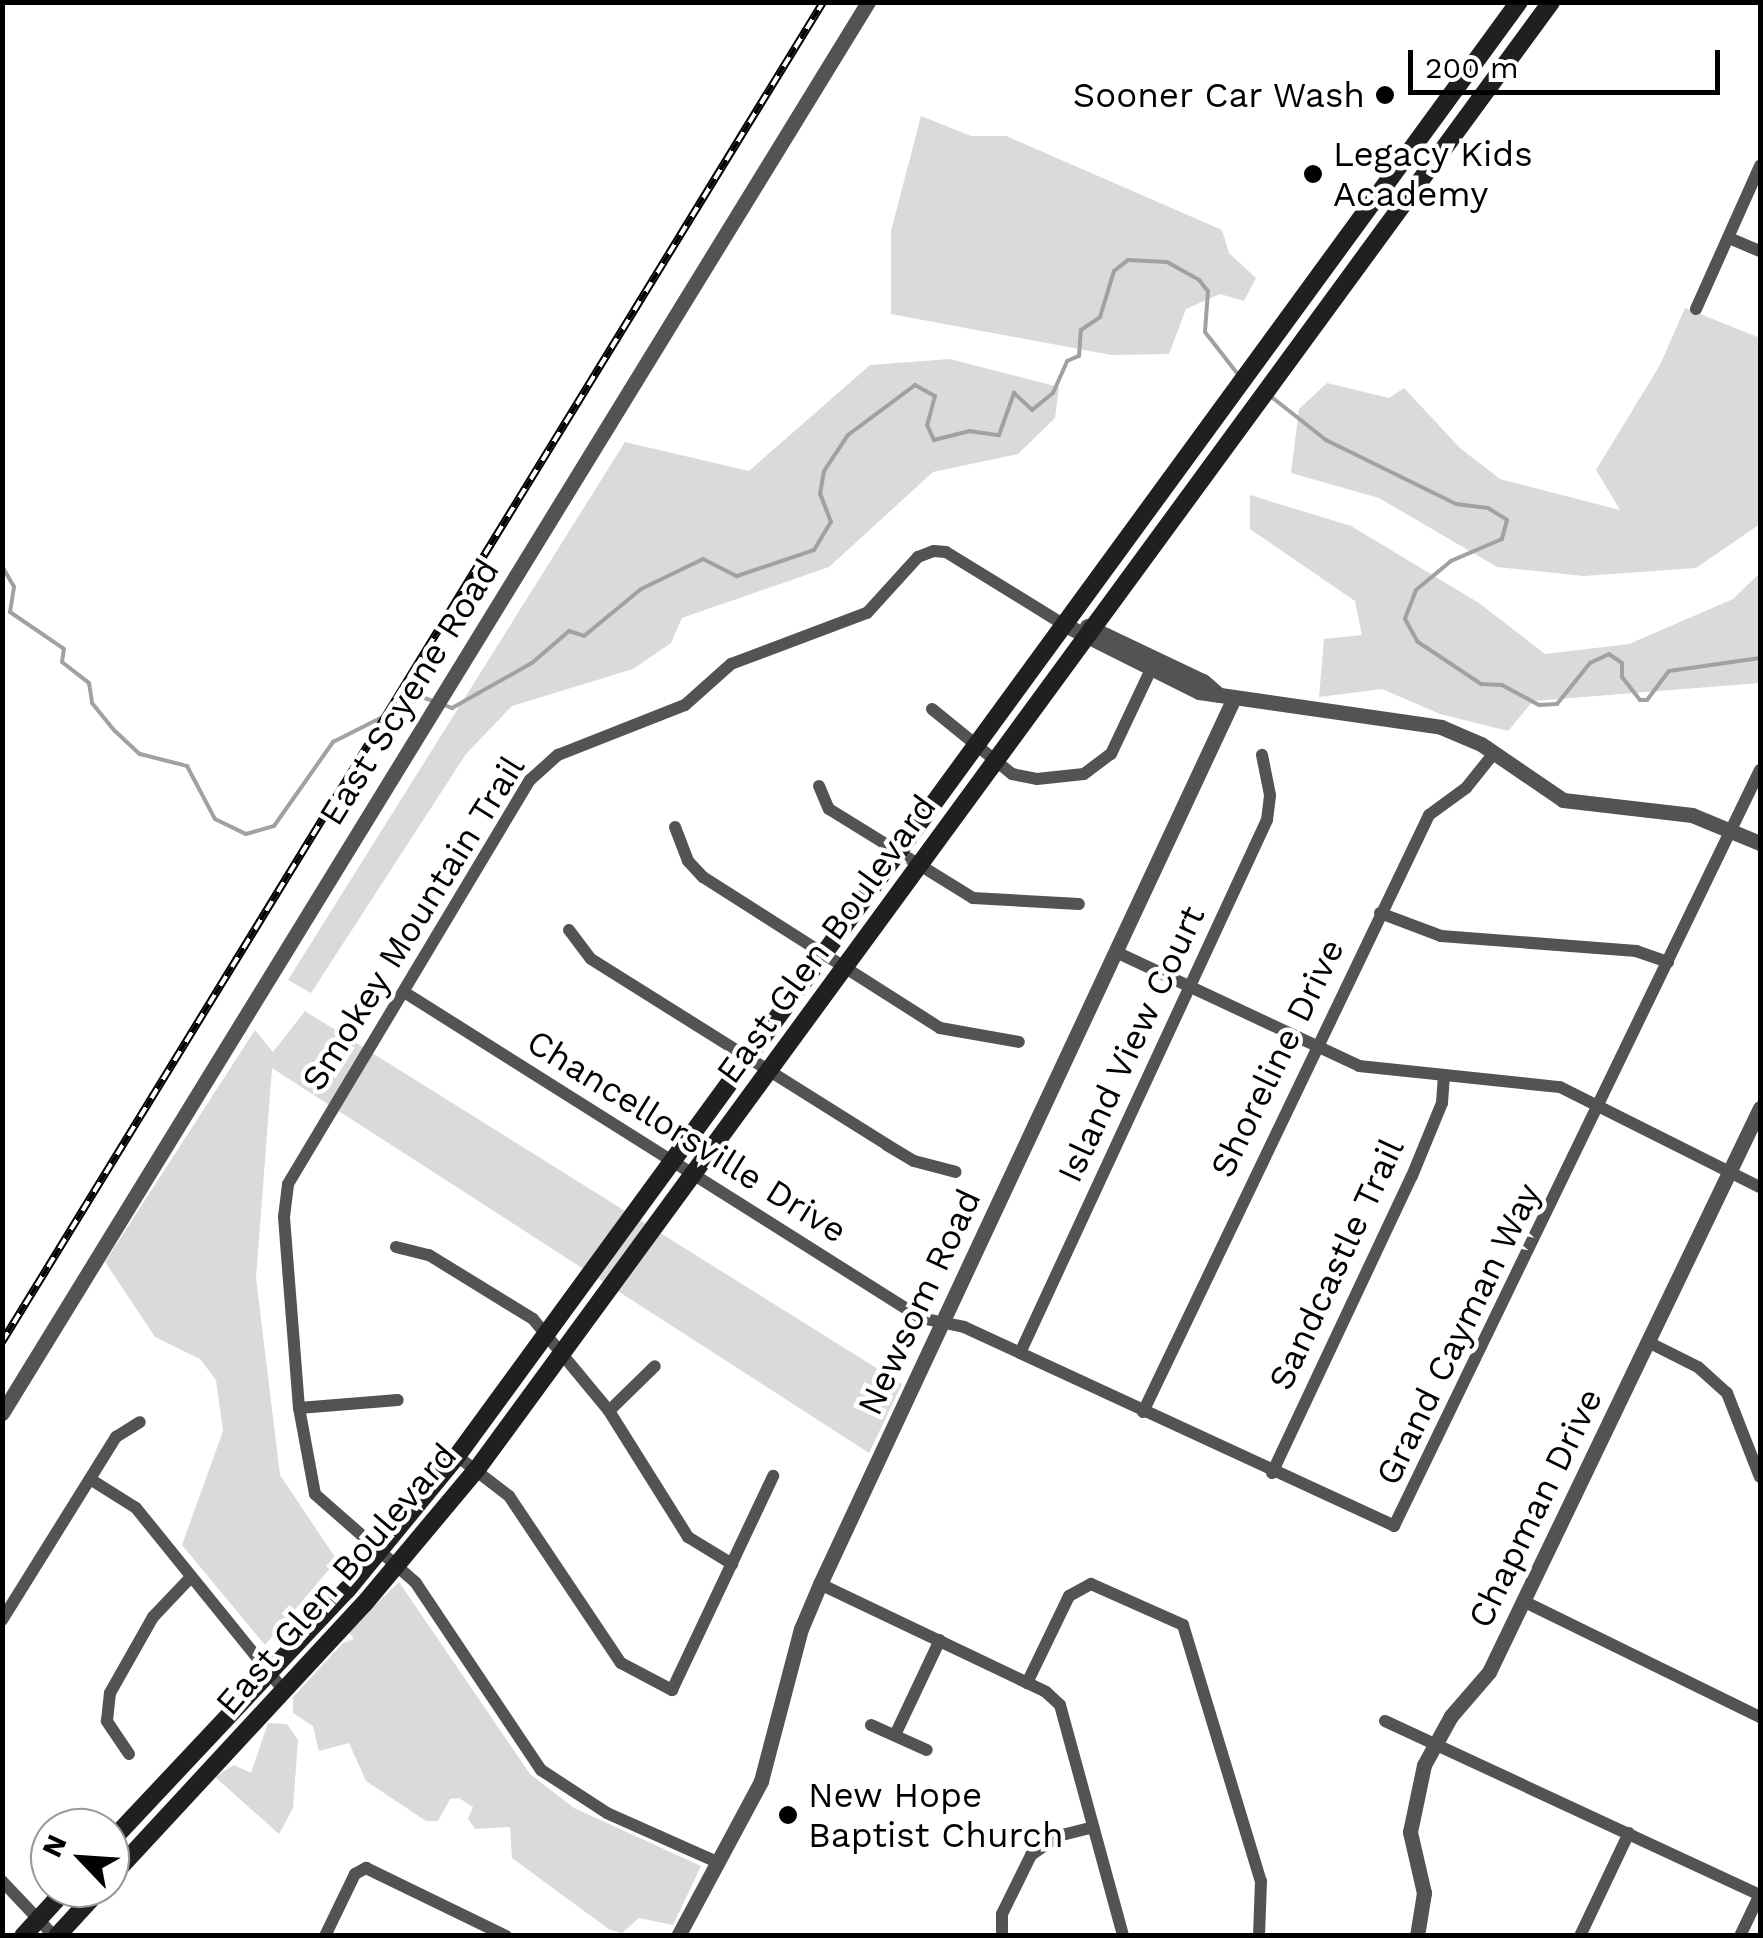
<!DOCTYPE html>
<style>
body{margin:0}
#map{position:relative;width:1763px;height:1938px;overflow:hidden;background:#fff;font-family:"Work Sans",sans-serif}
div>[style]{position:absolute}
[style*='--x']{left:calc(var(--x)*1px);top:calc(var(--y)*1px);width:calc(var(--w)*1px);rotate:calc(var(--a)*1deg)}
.green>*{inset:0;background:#dadada}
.stream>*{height:4px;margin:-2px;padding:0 2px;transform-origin:2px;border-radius:2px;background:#a1a1a1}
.minor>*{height:12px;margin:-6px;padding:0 6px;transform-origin:6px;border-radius:6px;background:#535353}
.tertiary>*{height:15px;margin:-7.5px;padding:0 7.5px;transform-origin:7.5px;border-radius:7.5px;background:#535353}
.secondary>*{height:18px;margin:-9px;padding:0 9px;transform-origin:9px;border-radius:9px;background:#202020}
.rail>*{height:8px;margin-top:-4px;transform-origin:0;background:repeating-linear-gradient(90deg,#fff 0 11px,#000 0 22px);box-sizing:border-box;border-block:2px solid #000}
.dots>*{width:28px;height:28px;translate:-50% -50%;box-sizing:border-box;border:5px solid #fff;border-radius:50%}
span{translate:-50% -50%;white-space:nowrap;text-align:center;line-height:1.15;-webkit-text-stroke:9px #fff;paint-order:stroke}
.poi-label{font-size:35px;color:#000}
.right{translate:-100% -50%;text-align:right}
.left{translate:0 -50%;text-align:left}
.street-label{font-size:35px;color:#000}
.frame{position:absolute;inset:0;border:5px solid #000;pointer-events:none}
.north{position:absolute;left:30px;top:1808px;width:100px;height:100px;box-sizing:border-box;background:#fff;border:2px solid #999;border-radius:50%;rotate:295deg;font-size:28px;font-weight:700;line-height:40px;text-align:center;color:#000}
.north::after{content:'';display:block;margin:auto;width:35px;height:45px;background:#000;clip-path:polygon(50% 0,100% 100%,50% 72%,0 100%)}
.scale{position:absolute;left:1408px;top:50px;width:312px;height:45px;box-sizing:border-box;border:5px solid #000;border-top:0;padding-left:12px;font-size:30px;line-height:35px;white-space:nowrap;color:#000;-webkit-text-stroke:8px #fff;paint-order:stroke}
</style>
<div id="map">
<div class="green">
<i style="clip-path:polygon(921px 116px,971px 136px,1006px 136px,1222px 230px,1229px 253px,1256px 278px,1244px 301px,1220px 294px,1186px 309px,1169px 354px,1111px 355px,891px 314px,891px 231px)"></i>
<i style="clip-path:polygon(1685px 308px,1760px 338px,1760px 524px,1696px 568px,1584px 576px,1497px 567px,1379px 498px,1291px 473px,1299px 409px,1327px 383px,1389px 398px,1404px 388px,1460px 448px,1500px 479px,1620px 510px,1596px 470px,1660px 365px)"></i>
<i style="clip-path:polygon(950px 359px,1059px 387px,1055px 418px,1018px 454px,933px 472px,829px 567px,682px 618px,671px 643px,633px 669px,512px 706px,466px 754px,311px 993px,288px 980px,625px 442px,749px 471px,870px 365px)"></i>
<i style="clip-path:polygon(1250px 495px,1351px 526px,1479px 603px,1545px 654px,1629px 644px,1733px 599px,1760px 573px,1760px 683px,1533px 701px,1508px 731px,1440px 714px,1382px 689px,1319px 697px,1324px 639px,1362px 635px,1355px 601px,1250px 529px)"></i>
<i style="clip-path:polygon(305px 1011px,902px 1384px,869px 1453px,272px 1068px,256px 1278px,280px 1475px,337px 1560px,265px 1645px,182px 1545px,223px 1431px,216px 1380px,200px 1359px,155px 1337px,105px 1262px,255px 1030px,273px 1052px)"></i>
<i style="clip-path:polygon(399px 1582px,530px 1774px,574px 1808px,701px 1866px,673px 1925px,639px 1918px,622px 1933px,610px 1930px,512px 1858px,510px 1827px,475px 1829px,468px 1819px,473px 1807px,459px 1798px,450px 1799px,438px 1821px,426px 1821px,366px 1781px,349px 1743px,319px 1751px,313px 1726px,293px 1713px,293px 1697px,343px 1643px,354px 1639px,348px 1631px)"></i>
<i style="clip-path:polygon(268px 1723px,287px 1724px,298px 1740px,293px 1808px,279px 1834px,215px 1777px,234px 1765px,251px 1773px)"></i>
</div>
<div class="stream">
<i style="--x:1269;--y:395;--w:73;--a:38.3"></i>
<i style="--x:1326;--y:440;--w:145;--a:26.2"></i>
<i style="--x:1456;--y:504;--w:32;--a:7"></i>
<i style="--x:1488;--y:508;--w:22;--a:32"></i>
<i style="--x:1507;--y:520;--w:20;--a:105"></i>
<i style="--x:1502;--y:539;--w:56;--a:156.7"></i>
<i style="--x:1451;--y:561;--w:45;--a:140.4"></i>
<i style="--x:1416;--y:590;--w:31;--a:111"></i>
<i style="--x:1405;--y:619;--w:26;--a:61"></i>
<i style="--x:1418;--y:642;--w:76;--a:33.7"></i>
<i style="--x:1481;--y:684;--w:21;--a:3"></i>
<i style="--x:1502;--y:685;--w:42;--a:28.4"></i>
<i style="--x:1539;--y:705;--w:18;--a:-3"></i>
<i style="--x:1557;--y:704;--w:53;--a:-51.2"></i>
<i style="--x:1590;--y:663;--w:21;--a:-25"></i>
<i style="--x:1609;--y:654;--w:16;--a:35"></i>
<i style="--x:1622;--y:663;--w:14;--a:90"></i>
<i style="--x:1622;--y:677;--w:29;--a:52"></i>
<i style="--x:1640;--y:700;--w:7;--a:0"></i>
<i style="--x:1647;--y:700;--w:36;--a:-53"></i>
<i style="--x:1669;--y:671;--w:92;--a:-8.1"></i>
<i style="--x:2;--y:566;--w:24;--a:60"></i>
<i style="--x:14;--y:587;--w:25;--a:99"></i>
<i style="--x:10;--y:612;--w:65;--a:34.4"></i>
<i style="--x:64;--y:649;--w:13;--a:99"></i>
<i style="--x:62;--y:662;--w:34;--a:38"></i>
<i style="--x:89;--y:683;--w:20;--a:81"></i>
<i style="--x:92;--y:703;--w:36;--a:51"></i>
<i style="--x:115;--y:731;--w:34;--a:43"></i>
<i style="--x:140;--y:754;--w:49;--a:14.3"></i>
<i style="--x:187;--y:766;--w:60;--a:62.2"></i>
<i style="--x:215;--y:819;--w:34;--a:26"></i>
<i style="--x:246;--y:834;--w:29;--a:-16"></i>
<i style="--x:274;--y:826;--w:103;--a:-54.9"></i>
<i style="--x:333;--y:742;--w:100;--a:-26.8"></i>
<i style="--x:422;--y:697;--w:15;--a:20"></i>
<i style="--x:444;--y:705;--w:9;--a:21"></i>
<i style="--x:452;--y:708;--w:92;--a:-29.4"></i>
<i style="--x:532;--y:663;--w:49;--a:-40.9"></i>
<i style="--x:569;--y:631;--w:16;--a:18"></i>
<i style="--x:584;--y:636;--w:74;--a:-39.5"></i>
<i style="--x:641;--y:589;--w:69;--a:-25.8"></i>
<i style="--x:703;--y:559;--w:38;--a:27"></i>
<i style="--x:737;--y:576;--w:81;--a:-18.7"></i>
<i style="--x:814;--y:550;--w:33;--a:-59"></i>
<i style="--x:831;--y:522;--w:30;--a:-111"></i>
<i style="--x:820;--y:494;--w:23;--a:-80"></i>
<i style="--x:824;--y:471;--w:43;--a:-56.3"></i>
<i style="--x:848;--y:435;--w:84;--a:-36.7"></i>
<i style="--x:915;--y:385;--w:23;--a:29"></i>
<i style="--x:935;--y:396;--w:30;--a:105"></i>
<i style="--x:927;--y:425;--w:17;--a:65"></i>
<i style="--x:934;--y:440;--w:36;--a:-14"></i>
<i style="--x:969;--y:431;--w:30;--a:8"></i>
<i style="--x:999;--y:435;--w:45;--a:-70.3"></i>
<i style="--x:1014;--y:393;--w:25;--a:43"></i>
<i style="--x:1032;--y:410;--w:27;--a:-39"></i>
<i style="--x:1053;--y:393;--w:35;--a:-66"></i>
<i style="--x:1067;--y:361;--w:13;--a:-23"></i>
<i style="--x:1079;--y:356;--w:26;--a:-86"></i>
<i style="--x:1081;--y:330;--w:23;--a:-34"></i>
<i style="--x:1100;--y:317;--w:48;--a:-73.1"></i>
<i style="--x:1114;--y:271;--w:18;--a:-38"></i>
<i style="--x:1128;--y:260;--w:39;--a:3"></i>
<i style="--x:1167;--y:262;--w:37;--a:29"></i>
<i style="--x:1199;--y:280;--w:14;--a:51"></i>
<i style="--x:1208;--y:291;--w:41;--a:94.2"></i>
<i style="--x:1205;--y:332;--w:57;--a:52.1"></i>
</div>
<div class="minor">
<i style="--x:1729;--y:238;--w:34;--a:23"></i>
<i style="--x:1696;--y:309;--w:157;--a:-65.9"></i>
<i style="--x:932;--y:709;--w:103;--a:39.1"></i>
<i style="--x:1012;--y:774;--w:25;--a:11"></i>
<i style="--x:1037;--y:779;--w:47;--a:-6.1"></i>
<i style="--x:1084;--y:774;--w:34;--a:-37"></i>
<i style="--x:1111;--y:754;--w:101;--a:-64.7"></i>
<i style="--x:819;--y:786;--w:25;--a:67"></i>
<i style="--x:829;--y:809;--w:169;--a:31.7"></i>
<i style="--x:973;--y:898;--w:106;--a:3.2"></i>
<i style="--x:675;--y:827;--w:36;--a:69"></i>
<i style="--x:688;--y:861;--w:22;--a:47"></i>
<i style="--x:703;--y:877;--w:281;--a:32.5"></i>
<i style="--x:940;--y:1028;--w:80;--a:10"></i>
<i style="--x:1380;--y:913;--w:65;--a:20.7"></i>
<i style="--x:1441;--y:936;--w:196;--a:4.4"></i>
<i style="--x:1636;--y:951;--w:34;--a:19"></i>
<i style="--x:569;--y:930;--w:36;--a:53"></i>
<i style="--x:591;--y:959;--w:350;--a:32.1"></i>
<i style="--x:887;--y:1145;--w:31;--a:31"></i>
<i style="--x:914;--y:1161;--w:43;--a:14.7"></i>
<i style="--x:1116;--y:952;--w:268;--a:25.1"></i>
<i style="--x:1359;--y:1066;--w:202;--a:6"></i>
<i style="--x:1560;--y:1087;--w:224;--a:26.6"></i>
<i style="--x:404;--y:992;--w:611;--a:32.23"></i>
<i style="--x:921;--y:1318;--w:44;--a:11.8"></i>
<i style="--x:964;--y:1327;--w:474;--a:24.8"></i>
<i style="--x:1394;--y:1526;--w:840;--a:-64.17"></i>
<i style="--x:396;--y:1247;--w:34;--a:14"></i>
<i style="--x:429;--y:1255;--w:122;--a:31.6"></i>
<i style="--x:533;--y:1319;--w:119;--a:50.4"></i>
<i style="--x:609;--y:1411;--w:149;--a:57.9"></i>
<i style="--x:688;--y:1537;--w:52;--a:31.5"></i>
<i style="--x:1648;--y:1342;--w:56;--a:26.6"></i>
<i style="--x:1698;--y:1367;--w:39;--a:42"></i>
<i style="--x:1727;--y:1393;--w:90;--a:68.6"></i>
<i style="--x:1020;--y:1353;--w:587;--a:-65.14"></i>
<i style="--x:1267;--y:820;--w:25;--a:-83"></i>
<i style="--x:1270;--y:795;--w:41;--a:-101.3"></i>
<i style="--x:299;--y:1408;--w:99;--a:-4.6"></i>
<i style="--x:609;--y:1411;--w:64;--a:-44.4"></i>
<i style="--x:1143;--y:1412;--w:662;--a:-64.4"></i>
<i style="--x:1429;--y:815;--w:46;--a:-36.1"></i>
<i style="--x:1466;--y:788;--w:45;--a:-51.3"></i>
<i style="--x:457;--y:1456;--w:66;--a:37.6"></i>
<i style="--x:509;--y:1496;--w:201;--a:56.2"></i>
<i style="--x:621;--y:1663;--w:58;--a:27.9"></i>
<i style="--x:672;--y:1690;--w:237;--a:-64.7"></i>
<i style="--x:1272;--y:1473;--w:328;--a:-64.8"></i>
<i style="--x:1412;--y:1176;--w:79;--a:-67.7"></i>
<i style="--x:1442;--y:1103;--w:27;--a:-86"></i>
<i style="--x:90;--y:1479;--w:54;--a:32.2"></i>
<i style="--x:136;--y:1508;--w:235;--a:51"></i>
<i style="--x:820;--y:1584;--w:250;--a:25.5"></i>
<i style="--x:1046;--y:1692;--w:19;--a:43"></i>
<i style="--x:1060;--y:1705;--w:239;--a:74.7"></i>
<i style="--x:1523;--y:1601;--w:264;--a:26.1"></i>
<i style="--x:2;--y:1620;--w:216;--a:-58.1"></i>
<i style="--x:116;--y:1437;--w:28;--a:-32"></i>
<i style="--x:1027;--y:1683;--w:97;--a:-64.2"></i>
<i style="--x:1069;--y:1596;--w:25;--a:-29"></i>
<i style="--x:1091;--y:1584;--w:101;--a:24"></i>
<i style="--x:1183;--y:1625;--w:268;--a:73.1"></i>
<i style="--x:1261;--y:1881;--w:55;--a:92.1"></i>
<i style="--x:1385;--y:1721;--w:413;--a:24.9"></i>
<i style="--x:871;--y:1725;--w:61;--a:24.1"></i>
<i style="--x:895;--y:1735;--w:105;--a:-64.7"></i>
<i style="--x:129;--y:1754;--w:40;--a:-124"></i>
<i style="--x:107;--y:1721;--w:28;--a:-84"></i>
<i style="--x:110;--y:1693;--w:87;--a:-60.5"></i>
<i style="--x:153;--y:1617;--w:54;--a:-46.5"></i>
<i style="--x:717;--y:1862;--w:120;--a:-156"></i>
<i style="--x:607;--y:1813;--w:79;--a:-146.9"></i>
<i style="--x:541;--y:1770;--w:226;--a:-123.8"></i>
<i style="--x:415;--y:1582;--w:133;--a:-138.7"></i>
<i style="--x:315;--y:1494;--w:87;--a:-100.5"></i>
<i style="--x:299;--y:1408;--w:192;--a:-94.5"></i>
<i style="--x:284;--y:1217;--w:33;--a:-83"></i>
<i style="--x:288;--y:1184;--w:471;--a:-59.1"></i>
<i style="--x:530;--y:780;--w:38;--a:-42"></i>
<i style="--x:558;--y:755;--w:136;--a:-21.5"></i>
<i style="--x:685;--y:705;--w:62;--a:-41.7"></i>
<i style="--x:731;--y:664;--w:145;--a:-20.6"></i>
<i style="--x:867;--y:613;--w:76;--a:-47.7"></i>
<i style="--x:918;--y:557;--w:17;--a:-21"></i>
<i style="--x:934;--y:551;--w:12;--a:5"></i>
<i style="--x:946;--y:552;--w:137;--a:31.6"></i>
<i style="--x:2;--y:1881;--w:76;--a:46.6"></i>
<i style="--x:325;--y:1936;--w:69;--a:-64.2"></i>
<i style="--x:355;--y:1874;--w:13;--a:-29"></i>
<i style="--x:366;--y:1868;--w:156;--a:25.9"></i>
<i style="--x:1002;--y:1936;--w:22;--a:-90"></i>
<i style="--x:1002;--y:1914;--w:66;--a:-63.8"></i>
<i style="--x:1031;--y:1855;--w:33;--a:-35"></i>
<i style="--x:1058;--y:1836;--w:36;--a:-14"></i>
<i style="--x:1580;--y:1936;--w:114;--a:-64.6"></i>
<i style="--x:1740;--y:1936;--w:47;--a:-64.5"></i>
</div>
<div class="tertiary">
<i style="--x:1063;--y:624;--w:152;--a:26.6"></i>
<i style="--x:1199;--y:692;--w:245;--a:8.2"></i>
<i style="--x:1441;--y:727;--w:43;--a:23"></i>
<i style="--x:1481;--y:744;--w:99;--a:34.3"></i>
<i style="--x:1563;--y:800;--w:130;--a:6.6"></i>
<i style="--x:1692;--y:815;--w:74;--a:22.4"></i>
<i style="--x:1087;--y:626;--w:128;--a:25.4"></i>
<i style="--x:1203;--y:681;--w:21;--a:41"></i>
<i style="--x:2;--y:1413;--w:1656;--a:-58.46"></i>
<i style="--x:678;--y:1936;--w:176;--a:-61.8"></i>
<i style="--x:761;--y:1781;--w:157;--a:-75.3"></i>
<i style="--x:801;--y:1629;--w:49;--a:-67.1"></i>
<i style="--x:820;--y:1584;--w:976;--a:-64.96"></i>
<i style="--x:1417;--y:1936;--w:44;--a:-80.8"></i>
<i style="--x:1424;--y:1893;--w:63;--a:-102.9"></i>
<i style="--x:1410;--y:1832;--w:68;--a:-78.2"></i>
<i style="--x:1424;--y:1765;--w:56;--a:-61.1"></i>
<i style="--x:1451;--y:1716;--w:58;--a:-49.2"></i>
<i style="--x:1489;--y:1672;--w:626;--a:-64.34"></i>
</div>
<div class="secondary">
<i style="--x:110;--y:1842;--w:346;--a:-46.8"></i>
<i style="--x:347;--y:1590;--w:173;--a:-50.6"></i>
<i style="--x:457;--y:1456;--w:1801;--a:-53.86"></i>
<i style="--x:110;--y:1878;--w:374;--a:-47.2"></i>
<i style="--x:364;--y:1604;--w:176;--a:-50.1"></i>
<i style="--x:477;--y:1469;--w:1818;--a:-53.79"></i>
<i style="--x:23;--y:1936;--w:65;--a:-47.5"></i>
<i style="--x:57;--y:1936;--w:65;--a:-47.5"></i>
</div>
<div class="rail">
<i style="--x:2;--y:1342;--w:1572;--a:-58.5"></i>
</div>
<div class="dots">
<i style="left:1385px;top:95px;background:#000"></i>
<i style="left:1313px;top:174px;background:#000"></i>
<i style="left:788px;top:1815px;background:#000"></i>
</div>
<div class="poi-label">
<span class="right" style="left:1365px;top:95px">Sooner Car Wash</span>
<span class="left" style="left:1333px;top:174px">Legacy Kids<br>Academy</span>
<span class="left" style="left:808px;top:1815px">New Hope<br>Baptist Church</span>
</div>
<div class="street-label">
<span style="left:409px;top:692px;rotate:-58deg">East Scyene Road</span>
<span style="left:413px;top:923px;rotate:-58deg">Smokey Mountain Trail</span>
<span style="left:826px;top:939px;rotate:-54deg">East Glen Boulevard</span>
<span style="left:1131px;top:1044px;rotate:-65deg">Island View Court</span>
<span style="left:1277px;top:1058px;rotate:-64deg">Shoreline Drive</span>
<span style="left:687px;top:1136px;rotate:32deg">Chancellorsville Drive</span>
<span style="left:1336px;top:1264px;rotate:-65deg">Sandcastle Trail</span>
<span style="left:919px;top:1302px;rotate:-65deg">Newsom Road</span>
<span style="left:1458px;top:1334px;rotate:-64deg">Grand Cayman Way</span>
<span style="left:1535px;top:1508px;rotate:-64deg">Chapman Drive</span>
<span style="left:336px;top:1579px;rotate:-49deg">East Glen Boulevard</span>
</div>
<div class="frame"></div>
<div class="north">N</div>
<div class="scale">200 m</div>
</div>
